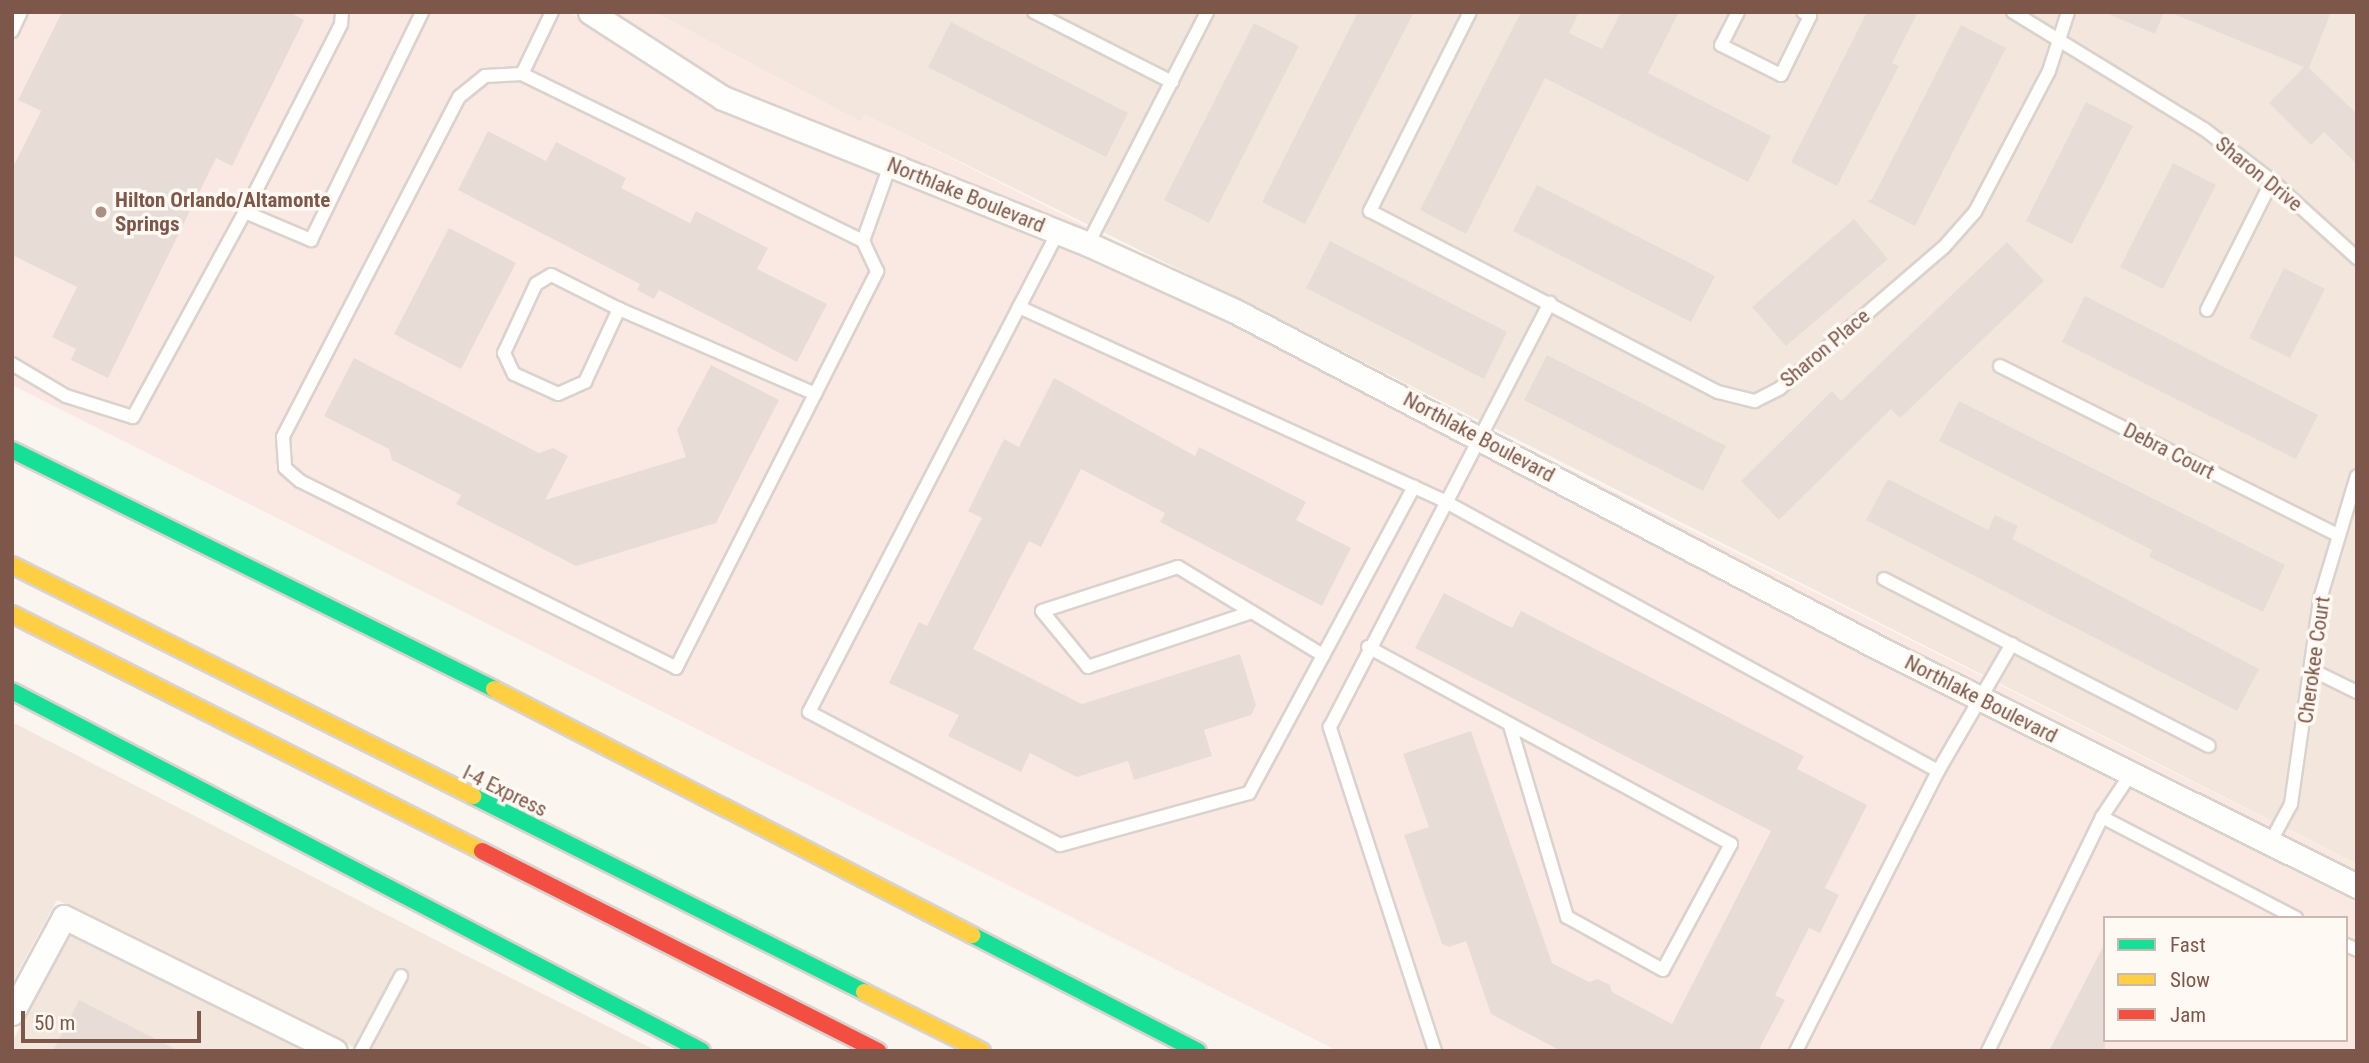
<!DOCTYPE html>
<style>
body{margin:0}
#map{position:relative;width:2369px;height:1063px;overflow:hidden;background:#faf5ef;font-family:"Roboto Condensed",sans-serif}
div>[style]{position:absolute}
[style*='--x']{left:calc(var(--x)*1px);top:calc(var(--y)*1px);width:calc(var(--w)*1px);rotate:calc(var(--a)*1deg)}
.residential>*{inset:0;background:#f3e7dd}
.commercial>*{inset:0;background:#fae9e3}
.building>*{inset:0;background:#e7ddd6}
.roads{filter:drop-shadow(2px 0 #dad2cd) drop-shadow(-2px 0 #dad2cd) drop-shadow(0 2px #dad2cd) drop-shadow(0 -2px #dad2cd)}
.lane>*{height:12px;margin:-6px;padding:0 6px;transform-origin:6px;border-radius:6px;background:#fefefd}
.street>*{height:23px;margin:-11.5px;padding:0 11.5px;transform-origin:11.5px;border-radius:11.5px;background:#fefefd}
.fast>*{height:16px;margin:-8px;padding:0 8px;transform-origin:8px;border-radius:8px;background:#16e098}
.slow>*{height:16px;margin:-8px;padding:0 8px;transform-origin:8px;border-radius:8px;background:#ffcf43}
.jam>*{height:16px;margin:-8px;padding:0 8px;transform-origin:8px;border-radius:8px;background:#f24e42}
.dots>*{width:19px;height:19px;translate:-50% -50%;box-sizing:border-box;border:4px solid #fff9f3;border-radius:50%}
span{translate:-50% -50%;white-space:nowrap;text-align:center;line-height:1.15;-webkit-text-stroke:7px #fff9f3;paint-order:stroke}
.street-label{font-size:21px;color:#7d584a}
.poi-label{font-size:21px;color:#7d584a;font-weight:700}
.left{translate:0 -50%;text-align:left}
.frame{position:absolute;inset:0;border:14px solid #7d584a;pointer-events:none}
.legend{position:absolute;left:2103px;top:916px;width:245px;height:126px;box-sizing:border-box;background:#fff9f3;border:2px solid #cbb9af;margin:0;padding:9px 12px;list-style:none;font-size:21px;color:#7d584a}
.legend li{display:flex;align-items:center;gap:14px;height:35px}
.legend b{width:35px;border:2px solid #cbb9af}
.scale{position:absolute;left:21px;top:1011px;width:180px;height:32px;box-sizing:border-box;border:4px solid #7d584a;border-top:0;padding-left:9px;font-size:21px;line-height:24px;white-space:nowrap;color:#7d584a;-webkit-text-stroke:5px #fff9f3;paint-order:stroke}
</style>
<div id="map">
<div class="residential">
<i style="clip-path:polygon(654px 12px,2357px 12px,2357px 864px,1239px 299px,865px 115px,861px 122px)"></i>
<i style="clip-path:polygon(12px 722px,461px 953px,657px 1051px,362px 1051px,57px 900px,12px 983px)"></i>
<i style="clip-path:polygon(70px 934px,307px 1051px,12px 1051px,12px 1042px)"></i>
</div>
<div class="commercial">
<i style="clip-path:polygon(evenodd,12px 12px,568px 12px,718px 109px,1084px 256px,1228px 321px,1874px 659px,2357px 900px,2357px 1051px,1338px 1051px,12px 385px,12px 12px,2105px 918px,2346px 918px,2346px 1040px,2105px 1040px,2105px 918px)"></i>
<i style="clip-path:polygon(613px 12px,654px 12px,861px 122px,865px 115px,1165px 266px,728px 87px)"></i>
<i style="clip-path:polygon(1525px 447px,2357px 864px,2357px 872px,1885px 637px)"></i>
</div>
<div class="building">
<i style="clip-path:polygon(62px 12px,289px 12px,304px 20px,232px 166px,216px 158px,108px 378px,71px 360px,76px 349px,52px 337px,77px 287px,12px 255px,12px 169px,41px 111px,18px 100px)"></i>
<i style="clip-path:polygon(1358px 12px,1414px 12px,1305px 224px,1262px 202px)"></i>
<i style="clip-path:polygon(1521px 12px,1579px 12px,1569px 33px,1602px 49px,1621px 12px,1679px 12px,1648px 73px,1771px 136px,1748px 182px,1545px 78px,1466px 234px,1420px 210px)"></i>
<i style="clip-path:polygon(1867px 12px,1918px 12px,1892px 63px,1899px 66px,1837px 186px,1791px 162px)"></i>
<i style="clip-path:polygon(2104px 12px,2164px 12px,2155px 34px)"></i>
<i style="clip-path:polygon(2169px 12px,2331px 12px,2309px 68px,2357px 114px,2357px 164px,2324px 132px,2311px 145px,2269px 103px,2304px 67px)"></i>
<i style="clip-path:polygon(951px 22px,1128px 113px,1106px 157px,928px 67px)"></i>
<i style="clip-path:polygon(1254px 23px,1299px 46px,1209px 223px,1164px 200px)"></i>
<i style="clip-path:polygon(1961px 25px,2006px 48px,1915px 226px,1867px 201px,1872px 199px)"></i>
<i style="clip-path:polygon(2086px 102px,2133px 126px,2072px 244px,2026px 221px)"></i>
<i style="clip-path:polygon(488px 131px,546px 161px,556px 142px,626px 178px,621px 188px,690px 223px,696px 211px,768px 248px,757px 269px,827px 304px,797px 362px,659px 290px,654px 299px,637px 290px,640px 284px,458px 190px)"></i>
<i style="clip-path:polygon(2173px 163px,2216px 185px,2163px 289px,2120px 267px)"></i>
<i style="clip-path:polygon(1537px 185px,1715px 276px,1691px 322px,1513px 231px)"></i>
<i style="clip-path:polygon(1854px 219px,1888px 259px,1786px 346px,1752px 307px)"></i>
<i style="clip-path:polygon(449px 228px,516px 263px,461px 369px,394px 334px)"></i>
<i style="clip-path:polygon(1330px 241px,1507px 332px,1484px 379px,1306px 288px)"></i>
<i style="clip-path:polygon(2007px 242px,2044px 281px,1900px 418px,1891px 409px,1779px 520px,1741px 481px,1832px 391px,1841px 401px)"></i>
<i style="clip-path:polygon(2284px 268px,2325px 289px,2290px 358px,2249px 338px)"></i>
<i style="clip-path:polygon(2085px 296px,2318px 415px,2296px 459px,2062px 342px)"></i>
<i style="clip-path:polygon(1547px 355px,1726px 446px,1703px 491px,1524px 400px)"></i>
<i style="clip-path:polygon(354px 358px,539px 453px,553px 448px,568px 456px,545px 500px,686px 457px,677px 430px,711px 365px,779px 400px,716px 523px,576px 566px,456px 504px,461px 495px,392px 460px,389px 449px,324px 416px)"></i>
<i style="clip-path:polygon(1054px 378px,1195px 456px,1199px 447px,1306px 502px,1296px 520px,1351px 548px,1322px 606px,1160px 522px,1165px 513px,1081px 469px,1041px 547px,1029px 541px,973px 649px,1082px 704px,1240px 654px,1256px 705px,1251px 715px,1204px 730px,1212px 756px,1134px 780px,1128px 761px,1077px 777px,1030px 753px,1021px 772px,948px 736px,959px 715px,889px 683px,919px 622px,927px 626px,982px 518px,968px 511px,1004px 439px,1019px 447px)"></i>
<i style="clip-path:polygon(1959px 401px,2285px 565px,2263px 612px,2149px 557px,2152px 550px,1939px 441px)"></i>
<i style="clip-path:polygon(1888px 479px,1988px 530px,1995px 515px,2018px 526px,2012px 539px,2259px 669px,2237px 711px,1866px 520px)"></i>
<i style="clip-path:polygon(1444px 593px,1512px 628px,1521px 611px,1804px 756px,1797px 769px,1867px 805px,1825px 888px,1839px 895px,1820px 933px,1809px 928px,1775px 995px,1785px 1000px,1758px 1051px,1561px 1051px,1491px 1014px,1466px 941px,1449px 947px,1442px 944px,1404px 835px,1429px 827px,1403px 754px,1471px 731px,1552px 963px,1589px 982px,1598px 979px,1610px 985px,1612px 992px,1672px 1024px,1771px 831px,1415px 648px)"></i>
<i style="clip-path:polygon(2105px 943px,2105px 1051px,2049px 1051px)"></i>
<i style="clip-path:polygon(79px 1000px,179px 1051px,53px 1051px)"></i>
</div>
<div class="roads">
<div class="lane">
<i style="--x:552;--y:12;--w:69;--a:115.8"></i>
<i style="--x:522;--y:74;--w:37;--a:177"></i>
<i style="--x:485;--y:76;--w:33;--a:141"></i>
<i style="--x:459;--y:97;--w:383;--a:117.4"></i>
<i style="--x:283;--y:437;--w:31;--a:86"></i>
<i style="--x:285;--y:468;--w:20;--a:41"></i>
<i style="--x:300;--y:481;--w:420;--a:26.4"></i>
<i style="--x:676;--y:668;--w:445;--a:-63.1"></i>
<i style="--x:877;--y:271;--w:33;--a:-115"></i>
<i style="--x:863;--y:241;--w:81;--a:-70.4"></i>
<i style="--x:1034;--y:12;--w:155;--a:26.9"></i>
<i style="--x:1470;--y:12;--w:223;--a:116.7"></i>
<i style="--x:1370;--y:211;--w:392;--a:27.5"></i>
<i style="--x:1718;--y:392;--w:38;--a:14"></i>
<i style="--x:1755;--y:401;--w:28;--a:-27"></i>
<i style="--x:1780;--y:388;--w:216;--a:-40.7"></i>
<i style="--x:1944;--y:247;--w:47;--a:-48.5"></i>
<i style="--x:1975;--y:212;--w:159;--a:-62.3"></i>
<i style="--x:2049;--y:71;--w:62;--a:-72.1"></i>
<i style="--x:1738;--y:12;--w:37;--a:117"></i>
<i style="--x:1721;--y:45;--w:67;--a:26.6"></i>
<i style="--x:1781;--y:75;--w:66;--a:-63.8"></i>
<i style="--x:1810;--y:16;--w:8;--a:-150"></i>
<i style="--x:2013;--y:12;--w:224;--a:31.5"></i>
<i style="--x:2204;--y:129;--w:86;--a:37.4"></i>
<i style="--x:2272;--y:181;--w:115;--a:42.2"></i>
<i style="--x:12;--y:31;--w:21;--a:-65"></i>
<i style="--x:522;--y:74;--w:380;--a:26.1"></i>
<i style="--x:245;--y:212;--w:211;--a:-62.9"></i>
<i style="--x:341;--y:24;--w:12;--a:-85"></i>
<i style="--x:1058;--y:232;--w:541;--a:117.42"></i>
<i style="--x:809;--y:712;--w:284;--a:27.9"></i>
<i style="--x:1060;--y:845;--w:196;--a:-15.4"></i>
<i style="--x:1249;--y:793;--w:348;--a:-61.7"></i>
<i style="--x:1088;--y:244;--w:261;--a:-62.8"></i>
<i style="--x:1019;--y:307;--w:467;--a:24.5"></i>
<i style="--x:1444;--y:501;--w:563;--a:28.66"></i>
<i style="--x:619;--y:309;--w:76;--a:-153.4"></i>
<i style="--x:551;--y:275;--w:17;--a:149"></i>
<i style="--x:536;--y:284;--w:76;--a:114.9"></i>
<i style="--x:504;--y:353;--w:23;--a:65"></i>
<i style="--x:514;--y:374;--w:48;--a:24.4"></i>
<i style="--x:558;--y:394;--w:30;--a:-24"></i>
<i style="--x:585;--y:382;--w:81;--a:-65"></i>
<i style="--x:619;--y:309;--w:214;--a:23.4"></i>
<i style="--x:2207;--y:310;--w:144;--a:-63.3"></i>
<i style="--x:12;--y:364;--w:63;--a:30.7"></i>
<i style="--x:66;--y:396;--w:70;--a:17.4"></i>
<i style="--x:133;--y:417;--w:234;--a:-61.4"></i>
<i style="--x:245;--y:212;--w:72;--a:23"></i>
<i style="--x:311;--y:240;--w:254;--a:-64"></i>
<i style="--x:2000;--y:366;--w:378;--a:26.6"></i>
<i style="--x:1884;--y:579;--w:365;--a:27.2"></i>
<i style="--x:1252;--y:612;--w:173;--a:161.5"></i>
<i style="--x:1088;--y:667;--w:72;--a:-129.4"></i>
<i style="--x:1042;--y:611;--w:143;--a:-17.9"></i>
<i style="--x:1178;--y:567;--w:170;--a:31.3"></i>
<i style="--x:1368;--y:647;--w:413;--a:28.5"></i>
<i style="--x:1731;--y:844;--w:143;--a:118.4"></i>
<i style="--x:1663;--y:970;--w:110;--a:-151.1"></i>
<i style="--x:1567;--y:917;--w:199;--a:-106.6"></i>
<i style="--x:2312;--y:670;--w:50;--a:26.1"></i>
<i style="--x:2102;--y:817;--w:219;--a:27.5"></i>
<i style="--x:2270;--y:843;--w:44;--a:-61.7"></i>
<i style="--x:2291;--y:804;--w:207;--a:-81.9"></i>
<i style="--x:2320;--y:599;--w:128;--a:-73.3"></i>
<i style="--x:2346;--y:945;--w:12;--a:24"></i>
<i style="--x:361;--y:1051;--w:85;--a:-61.9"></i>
<i style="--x:1435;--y:1051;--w:341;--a:-108"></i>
<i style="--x:1330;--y:727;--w:478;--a:-62.6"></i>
<i style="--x:1796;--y:1051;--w:314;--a:-63.1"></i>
<i style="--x:1938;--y:771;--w:147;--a:-59.8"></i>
<i style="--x:1988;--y:1051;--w:260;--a:-64"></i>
<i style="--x:2102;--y:817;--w:50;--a:-56.3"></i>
</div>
<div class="street">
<i style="--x:590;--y:12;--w:158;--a:32.9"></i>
<i style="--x:723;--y:98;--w:393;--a:21.8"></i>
<i style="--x:1088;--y:244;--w:159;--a:24.5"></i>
<i style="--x:1233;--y:310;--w:729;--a:27.62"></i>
<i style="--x:1879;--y:648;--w:534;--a:26.47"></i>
<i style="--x:12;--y:1013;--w:109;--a:-61.6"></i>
<i style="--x:64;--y:917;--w:302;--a:26.3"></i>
</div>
<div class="fast">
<i style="--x:12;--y:450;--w:538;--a:26.37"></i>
<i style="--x:12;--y:691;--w:778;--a:27.55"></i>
<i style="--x:473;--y:796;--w:437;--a:26.6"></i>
<i style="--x:972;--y:935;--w:254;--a:27.2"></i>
</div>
<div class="slow">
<i style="--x:12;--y:565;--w:516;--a:26.61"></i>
<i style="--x:12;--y:614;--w:526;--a:26.76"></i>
<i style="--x:494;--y:689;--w:538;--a:27.23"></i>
<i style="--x:864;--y:992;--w:132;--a:26.6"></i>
</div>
<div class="jam">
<i style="--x:482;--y:851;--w:444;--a:26.8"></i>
</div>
</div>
<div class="dots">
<i style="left:101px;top:212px;background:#a98f84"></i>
</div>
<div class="street-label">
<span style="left:2259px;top:174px;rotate:39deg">Sharon Drive</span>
<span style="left:966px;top:195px;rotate:22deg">Northlake Boulevard</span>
<span style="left:1825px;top:348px;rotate:-40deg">Sharon Place</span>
<span style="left:1479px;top:437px;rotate:28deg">Northlake Boulevard</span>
<span style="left:2169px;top:451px;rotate:27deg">Debra Court</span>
<span style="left:2314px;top:660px;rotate:-82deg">Cherokee Court</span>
<span style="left:1981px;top:699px;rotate:27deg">Northlake Boulevard</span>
<span style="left:505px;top:791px;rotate:26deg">I-4 Express</span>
</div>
<div class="poi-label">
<span class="left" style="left:115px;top:212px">Hilton Orlando/Altamonte<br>Springs</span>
</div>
<div class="frame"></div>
<ul class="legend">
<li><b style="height:9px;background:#16e098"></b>Fast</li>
<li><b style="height:9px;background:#ffcf43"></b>Slow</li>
<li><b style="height:9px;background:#f24e42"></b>Jam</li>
</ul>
<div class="scale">50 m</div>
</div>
